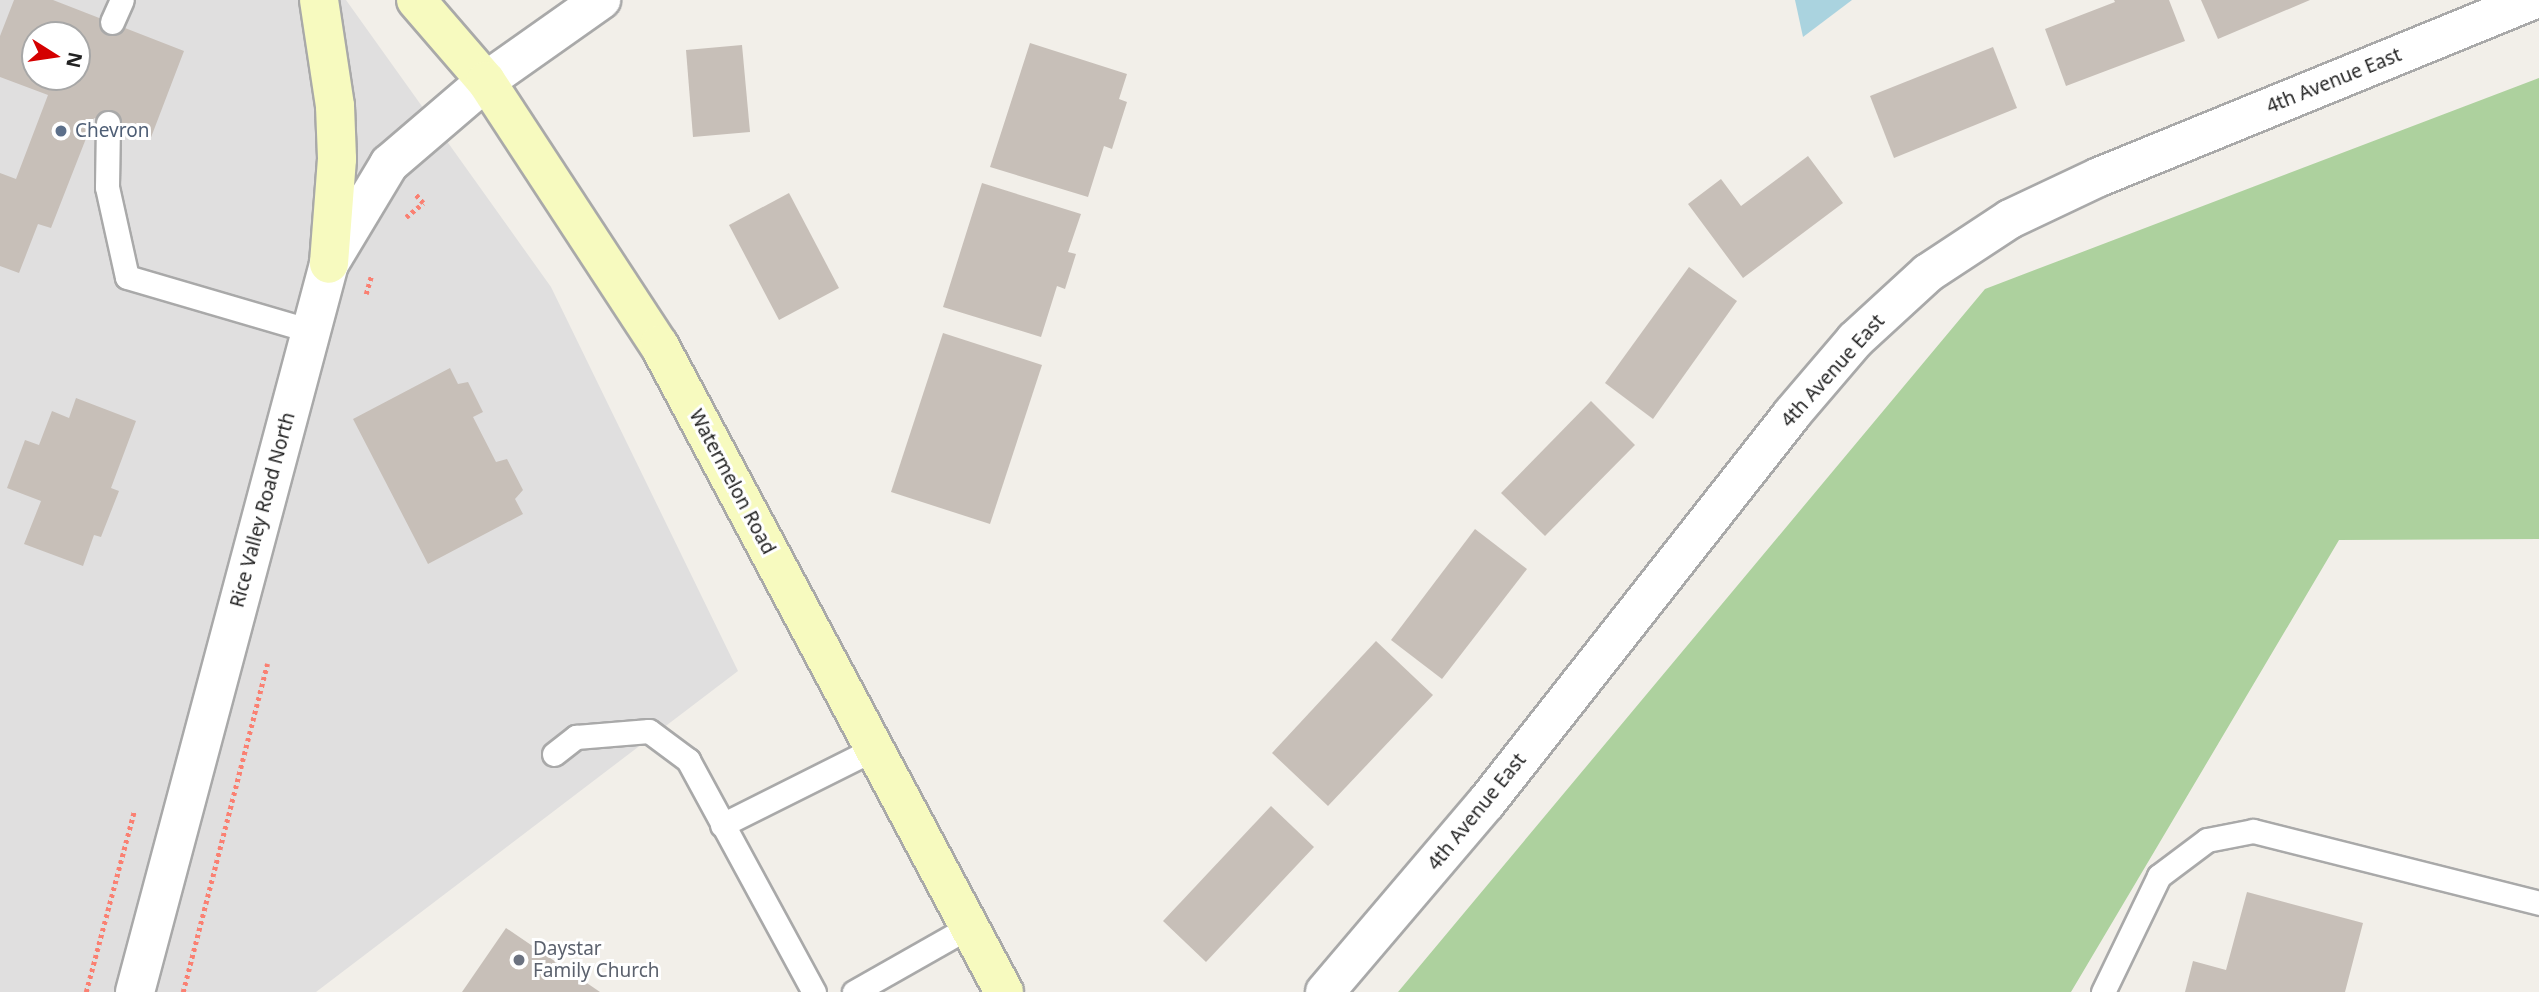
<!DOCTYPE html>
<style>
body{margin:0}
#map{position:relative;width:2539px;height:992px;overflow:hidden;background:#f2efe9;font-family:"Noto Sans",sans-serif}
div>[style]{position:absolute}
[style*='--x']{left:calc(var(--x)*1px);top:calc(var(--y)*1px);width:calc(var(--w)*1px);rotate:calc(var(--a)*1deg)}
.residential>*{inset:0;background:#e0dfdf}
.forest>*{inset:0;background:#add19e}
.water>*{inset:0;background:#aad3df}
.building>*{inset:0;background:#c7bfb8}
.path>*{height:4.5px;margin-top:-2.25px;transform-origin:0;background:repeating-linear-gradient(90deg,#fa8072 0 3.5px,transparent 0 7px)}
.roads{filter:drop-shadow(2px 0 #a9a9a9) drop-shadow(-2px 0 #a9a9a9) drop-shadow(0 2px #a9a9a9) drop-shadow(0 -2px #a9a9a9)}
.service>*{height:23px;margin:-11.5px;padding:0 11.5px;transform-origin:11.5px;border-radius:11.5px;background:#fff}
.minor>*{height:38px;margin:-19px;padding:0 19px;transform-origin:19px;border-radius:19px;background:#fff}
.tertiary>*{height:38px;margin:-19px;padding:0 19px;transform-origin:19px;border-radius:19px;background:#fff}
.secondary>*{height:38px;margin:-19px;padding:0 19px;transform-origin:19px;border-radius:19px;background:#f7fabf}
.dots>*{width:19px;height:19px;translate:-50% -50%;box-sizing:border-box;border:4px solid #fff;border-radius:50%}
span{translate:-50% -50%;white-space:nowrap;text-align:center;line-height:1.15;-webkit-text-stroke:6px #fff;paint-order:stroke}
.street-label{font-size:19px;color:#222}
.service-label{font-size:19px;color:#4e5e75}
.left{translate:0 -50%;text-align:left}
.worship-label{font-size:19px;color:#5b616d}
.north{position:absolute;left:21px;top:21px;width:70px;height:70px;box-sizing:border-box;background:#fff;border:2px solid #a7a7a7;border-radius:50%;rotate:102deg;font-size:19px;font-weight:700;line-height:28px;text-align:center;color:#222}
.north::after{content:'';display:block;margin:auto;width:24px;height:32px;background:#d40000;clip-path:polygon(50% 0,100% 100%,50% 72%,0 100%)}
</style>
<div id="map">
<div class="residential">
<i style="clip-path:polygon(evenodd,0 0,346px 0,551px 287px,738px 671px,316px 992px,0 992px,0 0,35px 35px,77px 35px,77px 77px,35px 77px,35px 35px)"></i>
</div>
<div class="forest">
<i style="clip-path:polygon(2539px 78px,2539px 539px,2339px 540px,2071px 992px,1398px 992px,1985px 289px)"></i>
</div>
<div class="water">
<i style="clip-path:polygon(1795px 0,1852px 0,1803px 37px)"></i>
</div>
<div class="building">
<i style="clip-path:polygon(evenodd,14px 0,53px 0,184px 51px,150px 140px,94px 118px,51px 228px,38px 224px,19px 273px,0 266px,0 173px,16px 179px,48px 95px,0 77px,0 36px,14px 0,35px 35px,77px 35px,77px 77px,35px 77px,35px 35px)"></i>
<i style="clip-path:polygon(2114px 0,2169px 0,2185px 41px,2066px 86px,2045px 29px,2115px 2px)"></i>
<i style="clip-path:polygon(2201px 0,2310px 0,2218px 39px)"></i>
<i style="clip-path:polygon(1030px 43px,1127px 74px,1119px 99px,1127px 102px,1112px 149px,1104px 146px,1088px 197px,990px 167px)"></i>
<i style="clip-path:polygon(742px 45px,750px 132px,693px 137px,686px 50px)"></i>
<i style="clip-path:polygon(1993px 47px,2017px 108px,1894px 158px,1870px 96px)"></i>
<i style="clip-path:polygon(1808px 156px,1843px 203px,1743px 278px,1688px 204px,1721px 179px,1741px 206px)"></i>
<i style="clip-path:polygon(982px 183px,1081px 214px,1068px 252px,1076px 254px,1065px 289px,1057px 286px,1041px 337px,943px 307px)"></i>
<i style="clip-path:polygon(789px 193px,839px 288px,779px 320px,729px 225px)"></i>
<i style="clip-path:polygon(1689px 267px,1737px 301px,1653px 419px,1605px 383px)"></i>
<i style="clip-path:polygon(943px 333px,1042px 365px,990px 524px,891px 492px)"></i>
<i style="clip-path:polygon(450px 368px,458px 384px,468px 382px,483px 412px,473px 417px,496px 462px,507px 459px,523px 490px,515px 499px,523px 514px,428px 564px,353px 419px)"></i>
<i style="clip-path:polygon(76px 398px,136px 421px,111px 488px,119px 491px,101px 537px,94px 535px,83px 566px,24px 544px,41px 501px,7px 488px,25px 440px,39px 445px,52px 411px,69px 418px)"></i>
<i style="clip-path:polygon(1591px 401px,1635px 445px,1545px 536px,1501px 493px)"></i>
<i style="clip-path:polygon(1475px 529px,1527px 569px,1442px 679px,1391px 640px)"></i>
<i style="clip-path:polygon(1376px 641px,1433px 695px,1328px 806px,1272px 753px)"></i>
<i style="clip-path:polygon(1271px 806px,1314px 847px,1206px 962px,1163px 921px)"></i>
<i style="clip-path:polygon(2247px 892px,2363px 923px,2345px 992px,2185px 992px,2193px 961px,2226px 970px)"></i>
<i style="clip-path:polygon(506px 928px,600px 992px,462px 992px)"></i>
</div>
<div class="path">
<i style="--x:406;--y:217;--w:22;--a:-39"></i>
<i style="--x:423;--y:203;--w:12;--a:-132"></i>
<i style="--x:366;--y:294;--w:19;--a:-74"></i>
<i style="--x:86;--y:992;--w:186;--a:-75.1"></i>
<i style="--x:183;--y:992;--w:339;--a:-75.6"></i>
</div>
<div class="roads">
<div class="service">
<i style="--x:112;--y:22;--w:24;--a:-66"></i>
<i style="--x:108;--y:123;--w:64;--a:90.9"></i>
<i style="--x:107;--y:187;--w:92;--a:77.5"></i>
<i style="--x:127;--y:277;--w:193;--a:16.3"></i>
<i style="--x:554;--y:754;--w:28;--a:-38"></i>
<i style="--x:576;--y:737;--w:73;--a:-4.7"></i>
<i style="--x:649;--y:731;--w:49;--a:36.6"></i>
<i style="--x:688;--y:760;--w:264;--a:61.5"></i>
<i style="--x:722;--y:825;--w:170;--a:-26.6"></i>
<i style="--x:854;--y:992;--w:132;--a:-29.5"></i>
<i style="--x:2103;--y:992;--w:129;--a:-64.2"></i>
<i style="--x:2159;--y:876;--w:60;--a:-36.9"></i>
<i style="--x:2207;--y:840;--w:47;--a:-11.1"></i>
<i style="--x:2253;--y:831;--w:295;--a:14.1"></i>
</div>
<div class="minor">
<i style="--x:486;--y:81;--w:141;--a:-35.2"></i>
<i style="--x:1325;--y:992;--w:248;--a:-49.6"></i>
<i style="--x:1486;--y:803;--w:494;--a:-51.8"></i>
<i style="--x:1791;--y:415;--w:99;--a:-49.5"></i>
<i style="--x:1855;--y:340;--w:99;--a:-42.5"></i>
<i style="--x:1928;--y:273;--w:98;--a:-33.4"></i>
<i style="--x:2010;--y:219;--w:98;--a:-25.3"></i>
<i style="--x:2099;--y:177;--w:469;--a:-22.2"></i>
</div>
<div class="tertiary">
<i style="--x:135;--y:992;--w:753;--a:-75.08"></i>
<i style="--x:329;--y:264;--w:117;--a:-59"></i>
<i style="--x:389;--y:164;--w:128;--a:-40.6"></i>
</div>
<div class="secondary">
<i style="--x:319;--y:0;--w:107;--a:81.4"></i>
<i style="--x:335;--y:106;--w:53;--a:87.8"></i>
<i style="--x:337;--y:159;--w:105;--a:94.4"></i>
<i style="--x:416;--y:0;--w:107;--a:49.2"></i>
<i style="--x:486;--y:81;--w:316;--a:56.8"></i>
<i style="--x:659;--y:345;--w:733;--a:61.93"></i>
</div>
</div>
<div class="dots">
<i style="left:61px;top:131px;background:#5c6f8a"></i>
<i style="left:519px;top:960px;background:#6b7280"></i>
</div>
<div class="street-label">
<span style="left:2334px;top:81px;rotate:-22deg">4th Avenue East</span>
<span style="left:1833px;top:371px;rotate:-48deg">4th Avenue East</span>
<span style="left:732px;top:482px;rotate:62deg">Watermelon Road</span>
<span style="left:263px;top:510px;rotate:-75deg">Rice Valley Road North</span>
<span style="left:1477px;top:812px;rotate:-51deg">4th Avenue East</span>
</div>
<div class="service-label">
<span class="left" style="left:75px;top:131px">Chevron</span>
</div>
<div class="worship-label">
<span class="left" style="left:533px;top:960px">Daystar<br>Family Church</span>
</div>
<div class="north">N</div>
</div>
